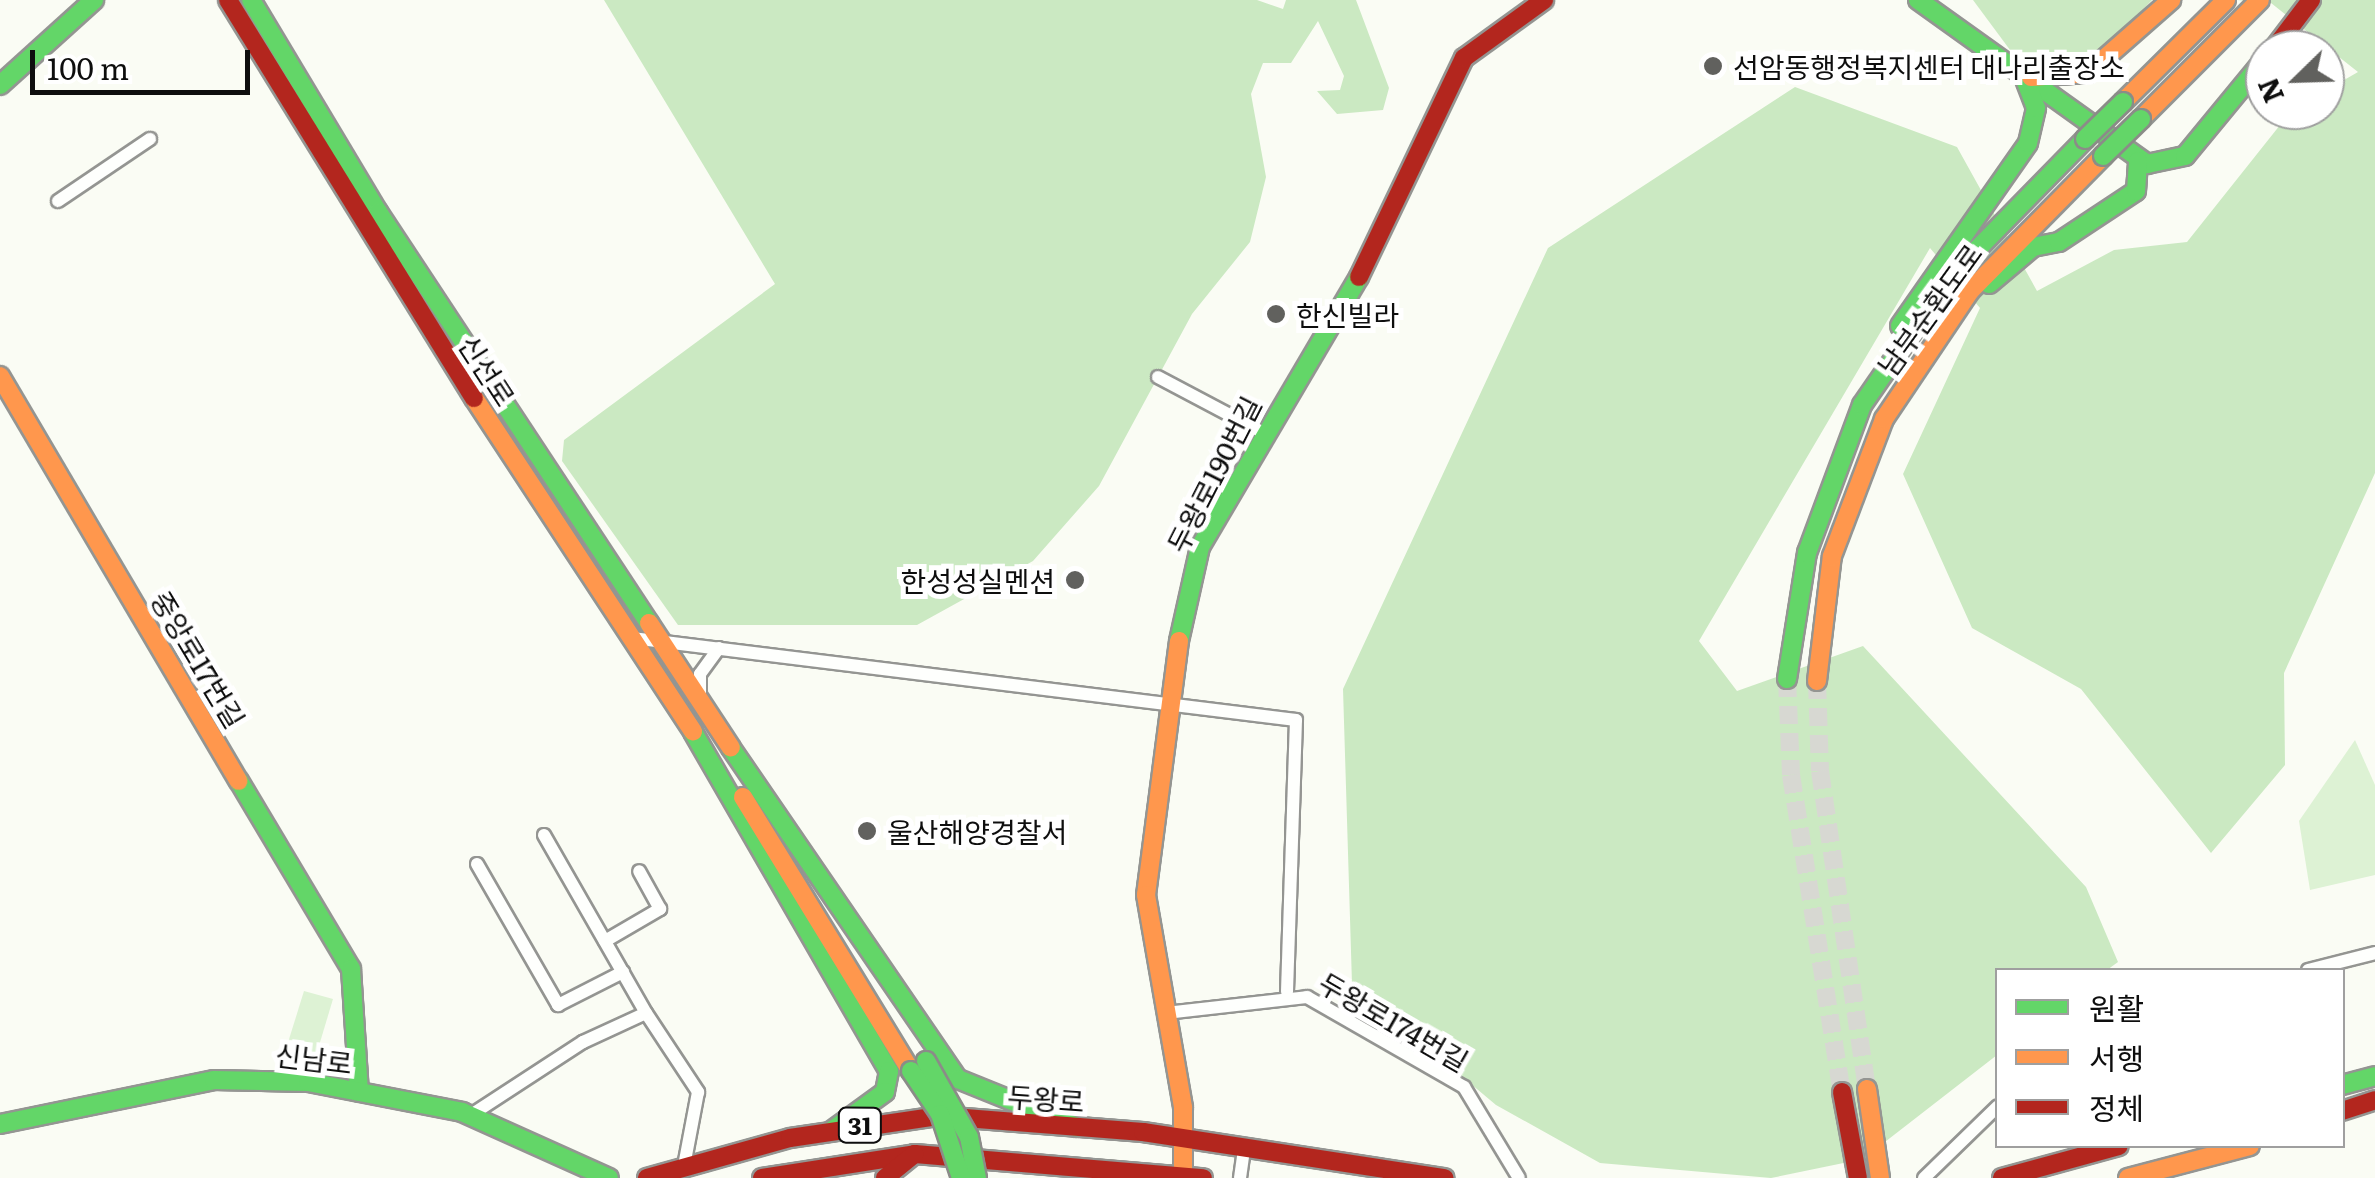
<!DOCTYPE html>
<meta charset="utf-8">
<style>
body{margin:0}
#map{position:relative;width:2375px;height:1178px;overflow:hidden;background:#fafcf4;font-family:Literata,"Noto Sans KR",serif}
div>[style]{position:absolute}
[style*='--x']{left:calc(var(--x)*1px);top:calc(var(--y)*1px);width:calc(var(--w)*1px);rotate:calc(var(--a)*1deg)}
.green>*{inset:0;background:#ddf2d4}
.forest>*{inset:0;background:#cbe9c2}
.secondary-tunnel>*{height:18px;margin-top:-9px;transform-origin:0;background:repeating-linear-gradient(90deg,#d7d8d2 0 18px,transparent 0 27px)}
.roads{filter:drop-shadow(2px 0 #949592) drop-shadow(-2px 0 #949592) drop-shadow(0 2px #949592) drop-shadow(0 -2px #949592)}
.street>*{height:12px;margin:-6px;padding:0 6px;transform-origin:6px;border-radius:6px;background:#fefffd}
.fast>*{height:18px;margin:-9px;padding:0 9px;transform-origin:9px;border-radius:9px;background:#63d668}
.slow>*{height:18px;margin:-9px;padding:0 9px;transform-origin:9px;border-radius:9px;background:#ff974d}
.jam>*{height:18px;margin:-9px;padding:0 9px;transform-origin:9px;border-radius:9px;background:#b3261e}
.bridges{filter:drop-shadow(2px 0 #8b8c88) drop-shadow(-2px 0 #8b8c88) drop-shadow(0 2px #8b8c88) drop-shadow(0 -2px #8b8c88)}
.fast-bridge>*{height:18px;margin:-9px;padding:0 9px;transform-origin:9px;border-radius:9px;background:#63d668}
.dots>*{width:28px;height:28px;translate:-50% -50%;box-sizing:border-box;border:5px solid #fff;border-radius:50%}
span{translate:-50% -50%;white-space:nowrap;text-align:center;line-height:1.15;-webkit-text-stroke:10px #fff;paint-order:stroke}
.shield-label span{padding:2px 8px;background:#fff;border:2px solid;border-radius:8px;-webkit-text-stroke-width:0}
.shield-label{font-size:25px;color:#0e0e0e;font-weight:700}
.poi-label{font-size:28px;color:#0e0e0e}
.left{translate:0 -50%;text-align:left}
.right{translate:-100% -50%;text-align:right}
.street-label{font-size:28px;color:#0e0e0e}
.legend{position:absolute;left:1995px;top:968px;width:350px;height:180px;box-sizing:border-box;background:#fff;border:2px solid #9f9f9f;margin:0;padding:12px 18px;list-style:none;font-size:30px;color:#0e0e0e}
.legend li{display:flex;align-items:center;gap:20px;height:50px}
.legend b{width:50px;border:2px solid #9f9f9f}
.north{position:absolute;left:2245px;top:30px;width:100px;height:100px;box-sizing:border-box;background:#fff;border:2px solid #9f9f9f;border-radius:50%;rotate:247deg;font-size:28px;font-weight:700;line-height:40px;text-align:center;color:#0e0e0e}
.north::after{content:'';display:block;margin:auto;width:35px;height:45px;background:#61615e;clip-path:polygon(50% 0,100% 100%,50% 72%,0 100%)}
.scale{position:absolute;left:30px;top:50px;width:220px;height:45px;box-sizing:border-box;border:5px solid #0e0e0e;border-top:0;padding-left:12px;font-size:30px;line-height:35px;white-space:nowrap;color:#0e0e0e;-webkit-text-stroke:8px #fff;paint-order:stroke}
</style>
<div id="map">
<div class="green">
<i style="clip-path:polygon(2355px 740px,2375px 785px,2375px 875px,2310px 890px,2299px 821px)"></i>
<i style="clip-path:polygon(304px 991px,333px 999px,315px 1059px,286px 1049px)"></i>
</div>
<div class="forest">
<i style="clip-path:polygon(604px 0,1257px 0,1283px 9px,1286px 0,1356px 0,1389px 88px,1383px 110px,1337px 114px,1317px 91px,1340px 90px,1344px 76px,1318px 21px,1291px 63px,1263px 63px,1251px 94px,1266px 177px,1250px 242px,1192px 314px,1099px 486px,1033px 561px,917px 625px,678px 625px,562px 461px,564px 440px,775px 284px)"></i>
<i style="clip-path:polygon(1973px 0,2152px 0,2101px 54px,2051px 57px,2013px 54px)"></i>
<i style="clip-path:polygon(2237px 0,2375px 0,2375px 473px,2284px 673px,2285px 765px,2211px 853px,2081px 689px,1972px 628px,1903px 474px,1980px 308px,1930px 248px,1699px 641px,1737px 691px,1863px 646px,2086px 887px,2118px 962px,2107px 970px,1998px 970px,1997px 1055px,1863px 1159px,1771px 1178px,1600px 1163px,1496px 1105px,1352px 984px,1343px 689px,1548px 248px,1795px 87px,1957px 147px,2037px 291px,2114px 250px,2187px 242px,2292px 110px,2325px 110px,2325px 91px,2358px 72px,2271px 3px)"></i>
</div>
<div class="secondary-tunnel">
<i style="--x:1787;--y:679;--w:96;--a:87.6"></i>
<i style="--x:1791;--y:775;--w:321;--a:80.9"></i>
<i style="--x:1817;--y:681;--w:90;--a:88.1"></i>
<i style="--x:1820;--y:771;--w:321;--a:81.6"></i>
</div>
<div class="roads">
<div class="street">
<i style="--x:58;--y:201;--w:111;--a:-34"></i>
<i style="--x:1158;--y:377;--w:118;--a:27.9"></i>
<i style="--x:632;--y:638;--w:669;--a:7.04"></i>
<i style="--x:1296;--y:720;--w:272;--a:91.9"></i>
<i style="--x:700;--y:697;--w:23;--a:-90"></i>
<i style="--x:700;--y:674;--w:32;--a:-54"></i>
<i style="--x:544;--y:835;--w:205;--a:60.2"></i>
<i style="--x:477;--y:864;--w:163;--a:60.1"></i>
<i style="--x:558;--y:1005;--w:73;--a:-26.9"></i>
<i style="--x:605;--y:941;--w:64;--a:-30.2"></i>
<i style="--x:660;--y:909;--w:43;--a:-118.9"></i>
<i style="--x:2308;--y:970;--w:69;--a:-14.2"></i>
<i style="--x:1165;--y:1013;--w:143;--a:-6.4"></i>
<i style="--x:1307;--y:997;--w:181;--a:29.8"></i>
<i style="--x:1464;--y:1087;--w:106;--a:58.9"></i>
<i style="--x:471;--y:1115;--w:134;--a:-33.1"></i>
<i style="--x:583;--y:1042;--w:69;--a:-24.7"></i>
<i style="--x:646;--y:1013;--w:95;--a:56.6"></i>
<i style="--x:698;--y:1092;--w:75;--a:100.7"></i>
<i style="--x:1240;--y:1178;--w:29;--a:-82"></i>
<i style="--x:1924;--y:1178;--w:103;--a:-44.2"></i>
</div>
<div class="fast">
<i style="--x:251;--y:0;--w:247;--a:59.1"></i>
<i style="--x:378;--y:212;--w:492;--a:56.6"></i>
<i style="--x:1918;--y:0;--w:282;--a:35.6"></i>
<i style="--x:2147;--y:164;--w:39;--a:-12"></i>
<i style="--x:2185;--y:156;--w:126;--a:-50.5"></i>
<i style="--x:0;--y:85;--w:127;--a:-42.1"></i>
<i style="--x:1989;--y:284;--w:57;--a:-40.1"></i>
<i style="--x:2033;--y:247;--w:26;--a:-11"></i>
<i style="--x:2059;--y:242;--w:92;--a:-33.5"></i>
<i style="--x:2136;--y:191;--w:30;--a:-86"></i>
<i style="--x:1900;--y:326;--w:223;--a:-55"></i>
<i style="--x:2028;--y:143;--w:36;--a:-77"></i>
<i style="--x:2036;--y:108;--w:33;--a:-111"></i>
<i style="--x:1179;--y:641;--w:96;--a:-77.4"></i>
<i style="--x:1200;--y:547;--w:313;--a:-59.5"></i>
<i style="--x:1787;--y:679;--w:128;--a:-81"></i>
<i style="--x:1807;--y:553;--w:158;--a:-69.6"></i>
<i style="--x:1862;--y:405;--w:158;--a:-55.3"></i>
<i style="--x:1952;--y:275;--w:190;--a:-45.6"></i>
<i style="--x:693;--y:732;--w:392;--a:60"></i>
<i style="--x:889;--y:1071;--w:21;--a:101"></i>
<i style="--x:885;--y:1092;--w:68;--a:144"></i>
<i style="--x:731;--y:748;--w:401;--a:55.6"></i>
<i style="--x:958;--y:1079;--w:128;--a:22"></i>
<i style="--x:239;--y:781;--w:219;--a:59.2"></i>
<i style="--x:351;--y:969;--w:123;--a:86.3"></i>
<i style="--x:2342;--y:1085;--w:34;--a:-15"></i>
<i style="--x:0;--y:1124;--w:218;--a:-11.6"></i>
<i style="--x:214;--y:1080;--w:94;--a:1.2"></i>
<i style="--x:308;--y:1082;--w:157;--a:11"></i>
<i style="--x:462;--y:1112;--w:161;--a:24.2"></i>
</div>
<div class="slow">
<i style="--x:2031;--y:77;--w:57;--a:-4"></i>
<i style="--x:2088;--y:73;--w:111;--a:-41.3"></i>
<i style="--x:2123;--y:102;--w:145;--a:-44.7"></i>
<i style="--x:2141;--y:119;--w:168;--a:-45"></i>
<i style="--x:0;--y:376;--w:470;--a:59.5"></i>
<i style="--x:474;--y:398;--w:399;--a:56.7"></i>
<i style="--x:649;--y:623;--w:149;--a:56.7"></i>
<i style="--x:1179;--y:641;--w:256;--a:97.4"></i>
<i style="--x:1146;--y:895;--w:216;--a:80.1"></i>
<i style="--x:1183;--y:1108;--w:66;--a:90"></i>
<i style="--x:1817;--y:681;--w:126;--a:-83.2"></i>
<i style="--x:1832;--y:556;--w:147;--a:-69.2"></i>
<i style="--x:1884;--y:419;--w:154;--a:-56.1"></i>
<i style="--x:1970;--y:291;--w:190;--a:-45.4"></i>
<i style="--x:743;--y:797;--w:321;--a:58.5"></i>
<i style="--x:1867;--y:1089;--w:90;--a:81.7"></i>
<i style="--x:2128;--y:1178;--w:126;--a:-14.7"></i>
</div>
<div class="jam">
<i style="--x:228;--y:0;--w:468;--a:58.3"></i>
<i style="--x:2273;--y:50;--w:63;--a:-52.8"></i>
<i style="--x:1359;--y:277;--w:243;--a:-64.4"></i>
<i style="--x:1464;--y:58;--w:99;--a:-35.9"></i>
<i style="--x:1842;--y:1092;--w:87;--a:79.5"></i>
<i style="--x:2342;--y:1111;--w:35;--a:-18"></i>
<i style="--x:647;--y:1178;--w:148;--a:-15.6"></i>
<i style="--x:790;--y:1138;--w:151;--a:-8.4"></i>
<i style="--x:939;--y:1116;--w:205;--a:4.5"></i>
<i style="--x:1143;--y:1132;--w:305;--a:8.7"></i>
<i style="--x:762;--y:1178;--w:155;--a:-8.9"></i>
<i style="--x:915;--y:1154;--w:289;--a:4.8"></i>
<i style="--x:885;--y:1178;--w:38;--a:-39"></i>
<i style="--x:2002;--y:1178;--w:121;--a:-15.3"></i>
</div>
</div>
<div class="bridges">
<div class="fast-bridge">
<i style="--x:2085;--y:139;--w:53;--a:-44.2"></i>
<i style="--x:2103;--y:156;--w:53;--a:-44.2"></i>
<i style="--x:926;--y:1061;--w:87;--a:60.5"></i>
<i style="--x:969;--y:1137;--w:42;--a:79"></i>
<i style="--x:911;--y:1071;--w:52;--a:56"></i>
<i style="--x:940;--y:1114;--w:67;--a:71.8"></i>
</div>
</div>
<div class="dots">
<i style="left:1713px;top:66px;background:#61615e"></i>
<i style="left:1276px;top:314px;background:#61615e"></i>
<i style="left:1075px;top:580px;background:#61615e"></i>
<i style="left:867px;top:831px;background:#61615e"></i>
</div>
<div class="shield-label">
<span style="left:860px;top:1125px">31</span>
</div>
<div class="poi-label">
<span class="left" style="left:1733px;top:66px">선암동행정복지센터 대나리출장소</span>
<span class="left" style="left:1296px;top:314px">한신빌라</span>
<span class="right" style="left:1055px;top:580px">한성성실멘션</span>
<span class="left" style="left:887px;top:831px">울산해양경찰서</span>
</div>
<div class="street-label">
<span style="left:1929px;top:309px;rotate:-54deg">남부순환도로</span>
<span style="left:488px;top:370px;rotate:57deg">신선로</span>
<span style="left:1213px;top:474px;rotate:-63deg">두왕로190번길</span>
<span style="left:199px;top:659px;rotate:59deg">중앙로17번길</span>
<span style="left:1394px;top:1021px;rotate:30deg">두왕로174번길</span>
<span style="left:314px;top:1058px;rotate:7deg">신남로</span>
<span style="left:1046px;top:1098px;rotate:4deg">두왕로</span>
</div>
<ul class="legend">
<li><b style="height:12px;background:#63d668"></b>원활</li>
<li><b style="height:12px;background:#ff974d"></b>서행</li>
<li><b style="height:12px;background:#b3261e"></b>정체</li>
</ul>
<div class="north">N</div>
<div class="scale">100 m</div>
</div>
